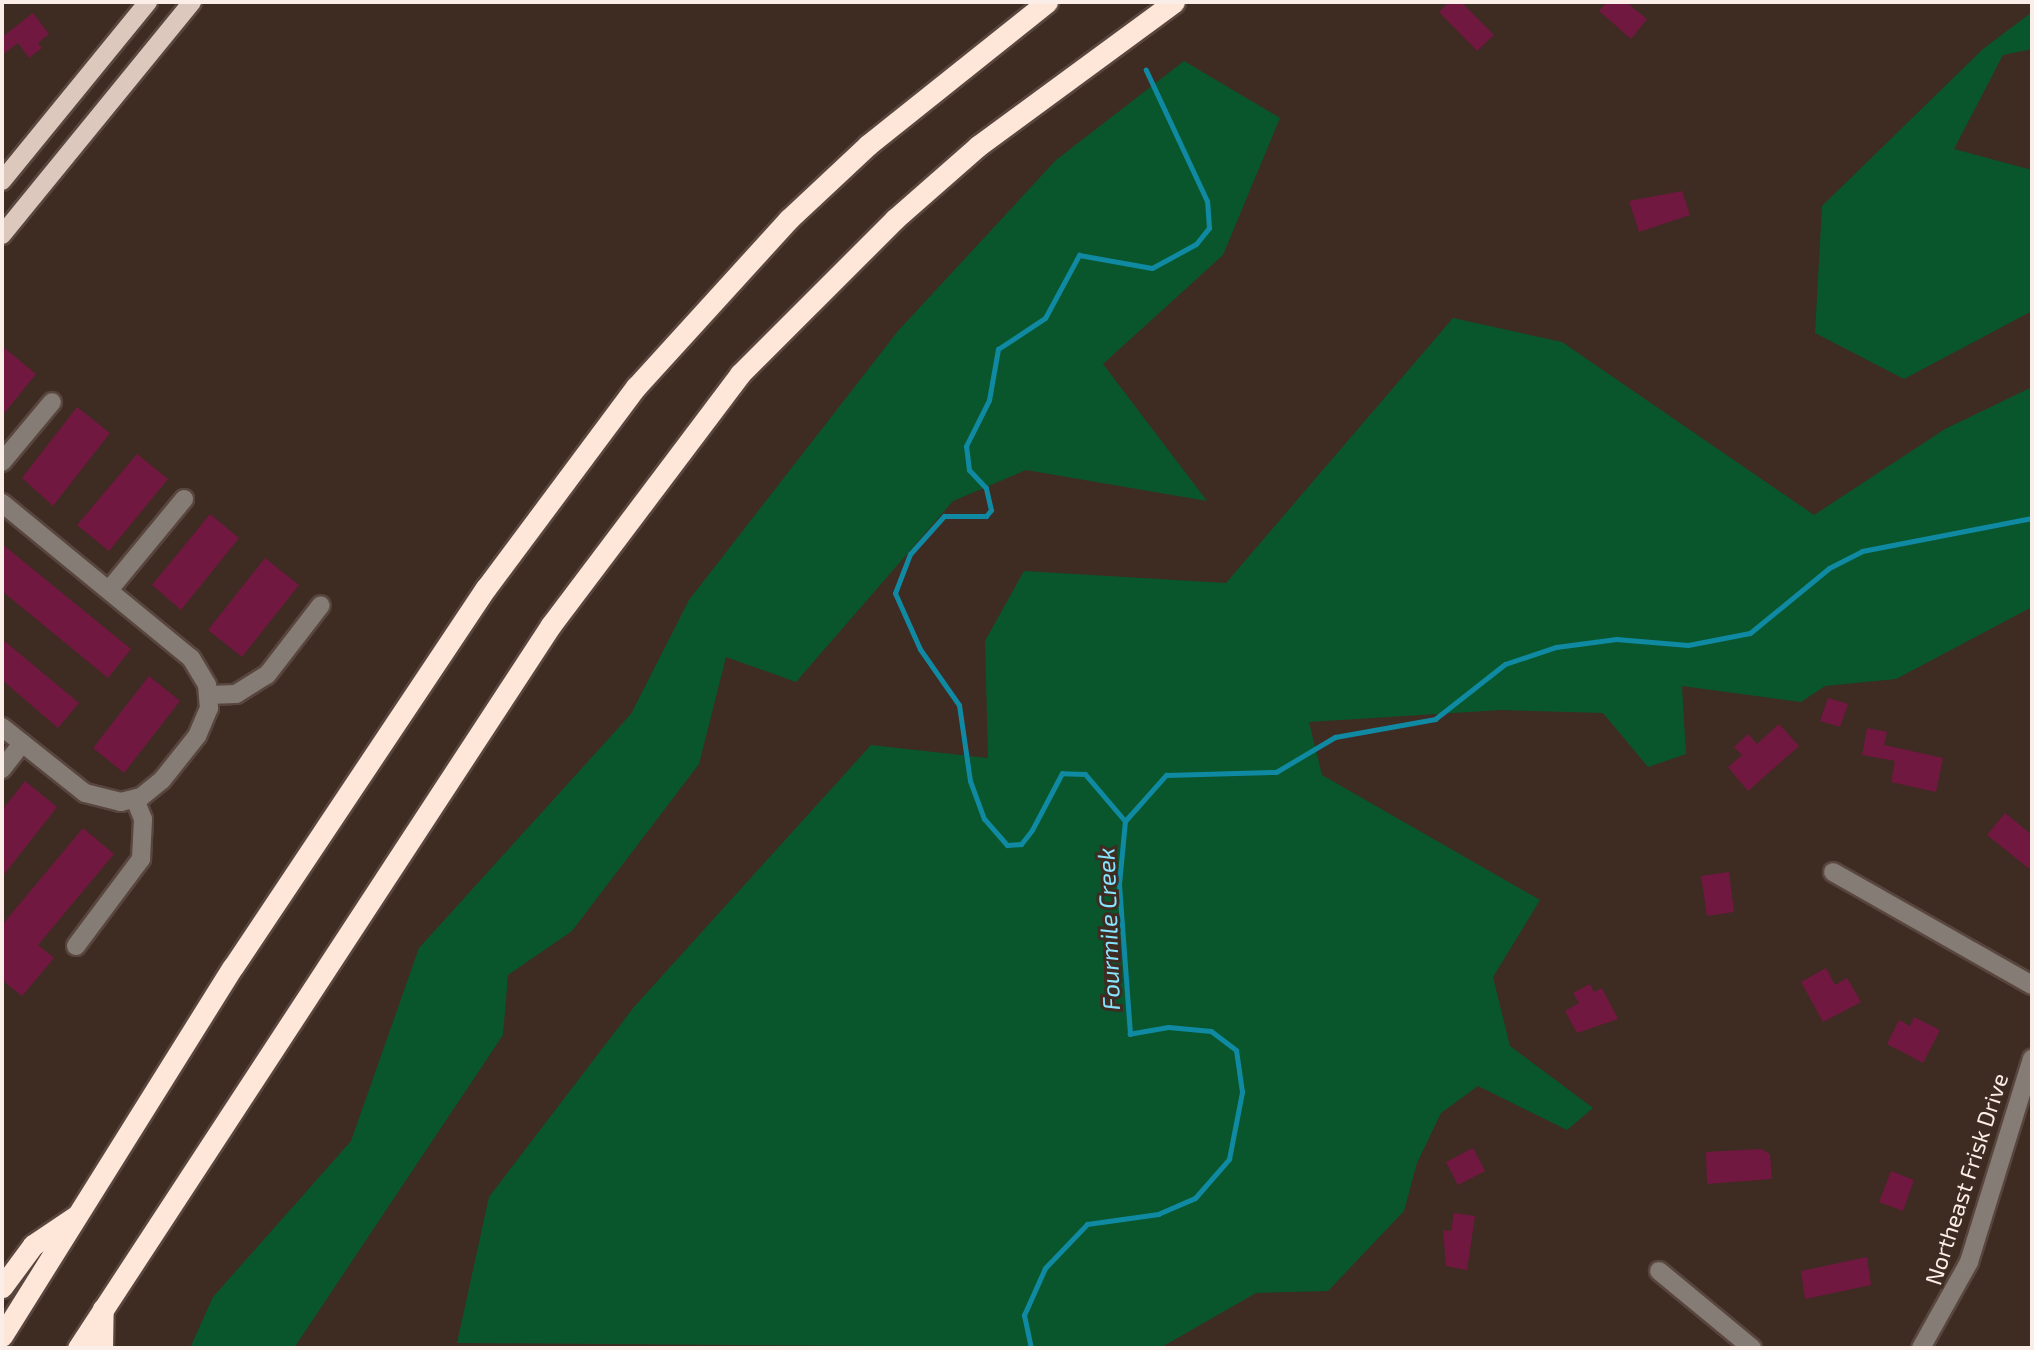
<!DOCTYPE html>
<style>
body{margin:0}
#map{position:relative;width:2034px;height:1350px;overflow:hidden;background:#3e2b22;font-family:"Exo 2",sans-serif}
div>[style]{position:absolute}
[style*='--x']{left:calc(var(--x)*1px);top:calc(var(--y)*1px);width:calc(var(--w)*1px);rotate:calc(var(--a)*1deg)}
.green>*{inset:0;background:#09562d}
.stream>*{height:5px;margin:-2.5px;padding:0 2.5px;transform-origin:2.5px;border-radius:2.5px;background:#1089a3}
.building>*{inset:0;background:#711840}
.roads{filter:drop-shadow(2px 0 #58463e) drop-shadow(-2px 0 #58463e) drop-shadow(0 2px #58463e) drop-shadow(0 -2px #58463e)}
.minor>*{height:18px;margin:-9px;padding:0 9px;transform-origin:9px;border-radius:9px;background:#867c76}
.major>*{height:18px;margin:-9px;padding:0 9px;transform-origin:9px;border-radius:9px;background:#dcc8bc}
.highway>*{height:21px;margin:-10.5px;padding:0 10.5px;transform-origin:10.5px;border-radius:10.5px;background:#fee6d8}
span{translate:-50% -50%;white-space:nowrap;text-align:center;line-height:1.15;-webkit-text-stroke:6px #3e2b22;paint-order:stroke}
.street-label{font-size:23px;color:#fbede8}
.water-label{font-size:24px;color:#89e5fe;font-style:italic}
.frame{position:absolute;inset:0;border:4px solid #fbede8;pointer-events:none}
</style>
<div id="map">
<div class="green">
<i style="clip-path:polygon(2032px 12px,2032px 49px,2003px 55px,1954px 149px,2032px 170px,2032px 311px,1904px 379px,1815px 333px,1822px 206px,1983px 49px)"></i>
<i style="clip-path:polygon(1184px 61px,1280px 118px,1223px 255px,1103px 364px,1207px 501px,1026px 470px,953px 501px,796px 682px,726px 657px,699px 764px,572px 931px,508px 975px,503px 1035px,294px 1348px,190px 1348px,213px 1297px,351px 1141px,419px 948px,631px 714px,689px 600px,898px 331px,1056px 160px)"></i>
<i style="clip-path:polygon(1453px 318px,1562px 342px,1814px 515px,1945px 429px,2032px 387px,2032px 607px,1896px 679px,1825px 686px,1801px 702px,1682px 686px,1686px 754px,1648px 767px,1603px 713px,1501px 710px,1309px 722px,1322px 775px,1540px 900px,1493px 977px,1510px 1046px,1593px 1108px,1567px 1130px,1478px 1086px,1441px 1113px,1417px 1163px,1404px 1211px,1328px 1291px,1256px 1293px,1160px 1348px,457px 1343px,489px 1197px,634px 1007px,871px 745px,988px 758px,985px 641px,1024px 571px,1226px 583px)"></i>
</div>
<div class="stream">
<i style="--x:1125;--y:821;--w:62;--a:-130.4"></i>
<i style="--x:1085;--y:774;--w:23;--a:-178"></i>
<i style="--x:1062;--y:773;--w:64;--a:117.8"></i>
<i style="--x:1032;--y:830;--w:18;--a:128"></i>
<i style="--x:1021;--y:844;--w:14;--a:176"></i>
<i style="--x:1007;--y:845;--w:35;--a:-131"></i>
<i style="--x:984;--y:819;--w:40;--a:-110.2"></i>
<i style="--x:970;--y:781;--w:77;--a:-98.2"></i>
<i style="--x:959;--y:705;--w:68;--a:-124.9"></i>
<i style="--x:920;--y:649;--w:61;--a:-114.1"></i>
<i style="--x:895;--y:593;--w:42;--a:-69"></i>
<i style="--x:910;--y:554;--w:51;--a:-48.2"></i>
<i style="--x:944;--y:516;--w:42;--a:0"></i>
<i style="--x:986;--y:516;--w:8;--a:-50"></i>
<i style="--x:991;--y:510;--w:23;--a:-103"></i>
<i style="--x:986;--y:488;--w:25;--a:-133"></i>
<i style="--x:969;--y:470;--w:24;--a:-97"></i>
<i style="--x:966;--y:446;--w:51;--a:-63.4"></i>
<i style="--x:989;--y:400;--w:52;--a:-80"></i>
<i style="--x:998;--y:349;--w:56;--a:-33.4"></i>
<i style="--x:1045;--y:318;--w:72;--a:-61.6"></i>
<i style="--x:1079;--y:255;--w:74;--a:10.1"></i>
<i style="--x:1152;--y:268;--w:50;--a:-28.6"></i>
<i style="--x:1196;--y:244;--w:21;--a:-51"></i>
<i style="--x:1209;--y:228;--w:27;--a:-94"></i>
<i style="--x:1207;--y:201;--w:145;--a:-115"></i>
<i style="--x:1125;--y:821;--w:62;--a:-48.3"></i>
<i style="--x:1166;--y:775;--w:110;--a:-1.6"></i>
<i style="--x:1276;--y:772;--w:69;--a:-30.7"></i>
<i style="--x:1335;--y:737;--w:102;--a:-10.2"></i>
<i style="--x:1435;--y:719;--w:89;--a:-38.2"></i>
<i style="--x:1505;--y:664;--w:54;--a:-18.4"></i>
<i style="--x:1556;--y:647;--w:61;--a:-7.6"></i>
<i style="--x:1616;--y:639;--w:72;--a:4.8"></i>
<i style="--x:1688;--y:645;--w:63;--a:-11"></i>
<i style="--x:1750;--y:633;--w:102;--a:-39.4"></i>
<i style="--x:1829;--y:568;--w:37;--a:-27"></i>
<i style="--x:1862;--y:551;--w:173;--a:-11"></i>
<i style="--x:1031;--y:1348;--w:34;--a:-102"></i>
<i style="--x:1024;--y:1315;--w:51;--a:-65.9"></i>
<i style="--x:1045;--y:1268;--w:61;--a:-46.3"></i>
<i style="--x:1087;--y:1224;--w:72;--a:-8"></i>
<i style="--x:1158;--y:1214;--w:40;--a:-23.4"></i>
<i style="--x:1195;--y:1198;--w:52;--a:-48.9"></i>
<i style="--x:1229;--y:1159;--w:68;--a:-79"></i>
<i style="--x:1242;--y:1092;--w:42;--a:-98.1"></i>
<i style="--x:1236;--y:1050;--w:31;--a:-143"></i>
<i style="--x:1211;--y:1031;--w:43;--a:-174.7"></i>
<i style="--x:1168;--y:1027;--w:39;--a:170"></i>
<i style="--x:1130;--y:1034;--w:150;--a:-94.2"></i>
<i style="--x:1119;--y:884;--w:63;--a:-84.6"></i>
</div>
<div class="building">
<i style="clip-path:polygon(1449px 2px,1461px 2px,1494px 35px,1477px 51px,1439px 12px)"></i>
<i style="clip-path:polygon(1607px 2px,1626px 2px,1647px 19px,1631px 39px,1599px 11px)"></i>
<i style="clip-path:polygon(33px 13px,49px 34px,38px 43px,42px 48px,29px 58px,18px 43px,2px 55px,2px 37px)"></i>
<i style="clip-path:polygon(1682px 191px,1690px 215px,1639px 232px,1629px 201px)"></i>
<i style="clip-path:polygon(2px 346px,36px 374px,2px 416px)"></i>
<i style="clip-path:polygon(77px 407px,110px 433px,53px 506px,22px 478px)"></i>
<i style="clip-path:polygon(137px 454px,168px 479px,109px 551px,77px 525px)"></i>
<i style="clip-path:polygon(210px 514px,239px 538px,181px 610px,152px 585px)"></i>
<i style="clip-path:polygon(2px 544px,131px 649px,108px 678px,2px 591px)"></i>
<i style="clip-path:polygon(265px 558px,299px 585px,242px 657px,208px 630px)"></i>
<i style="clip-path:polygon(2px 639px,79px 703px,58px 728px,2px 680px)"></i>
<i style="clip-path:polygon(149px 676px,180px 701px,124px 773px,93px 748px)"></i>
<i style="clip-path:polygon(1828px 698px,1848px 704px,1840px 727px,1820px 721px)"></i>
<i style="clip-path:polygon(1779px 724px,1799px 746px,1748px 791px,1728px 767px,1742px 755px,1734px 747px,1748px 734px,1757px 744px)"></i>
<i style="clip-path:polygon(1867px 728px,1887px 732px,1884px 745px,1943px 758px,1936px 792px,1891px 782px,1895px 761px,1862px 755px)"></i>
<i style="clip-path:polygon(25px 781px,57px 807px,2px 877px,2px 810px)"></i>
<i style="clip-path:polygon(2005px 813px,2032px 835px,2032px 871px,1987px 835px)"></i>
<i style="clip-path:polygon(83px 828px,114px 854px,38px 945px,54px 958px,22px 996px,2px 980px,2px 925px)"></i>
<i style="clip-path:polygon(1729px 872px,1734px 912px,1707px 916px,1701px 876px)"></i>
<i style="clip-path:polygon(1826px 968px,1835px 985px,1847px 978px,1861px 1002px,1823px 1022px,1801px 982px)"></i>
<i style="clip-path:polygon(1590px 984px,1594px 992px,1602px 988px,1618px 1019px,1577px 1033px,1565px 1011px,1579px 1003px,1573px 993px)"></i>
<i style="clip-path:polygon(1914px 1017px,1940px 1030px,1923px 1063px,1887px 1044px,1899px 1020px,1910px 1026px)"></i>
<i style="clip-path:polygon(1473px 1148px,1485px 1171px,1458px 1185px,1446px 1162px)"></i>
<i style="clip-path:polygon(1761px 1149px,1770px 1154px,1772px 1179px,1707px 1184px,1706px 1152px)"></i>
<i style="clip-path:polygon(1891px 1171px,1914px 1180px,1903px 1211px,1879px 1202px)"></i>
<i style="clip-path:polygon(1454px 1213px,1475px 1216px,1467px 1270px,1446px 1266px,1443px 1230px,1451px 1231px)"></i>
<i style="clip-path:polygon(1867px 1257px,1871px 1285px,1805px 1299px,1801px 1271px)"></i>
</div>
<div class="roads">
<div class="minor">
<i style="--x:2;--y:462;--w:78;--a:-50.2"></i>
<i style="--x:2;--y:503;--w:244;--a:39.4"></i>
<i style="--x:191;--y:658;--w:31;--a:59"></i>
<i style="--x:207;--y:685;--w:23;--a:85"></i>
<i style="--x:209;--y:708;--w:30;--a:113"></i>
<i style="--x:197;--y:736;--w:56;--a:128.5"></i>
<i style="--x:162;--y:780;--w:27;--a:141"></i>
<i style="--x:141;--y:797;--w:21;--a:166"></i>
<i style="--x:121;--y:802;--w:37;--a:-166"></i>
<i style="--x:85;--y:793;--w:106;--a:-141.5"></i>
<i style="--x:109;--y:590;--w:118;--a:-50.5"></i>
<i style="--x:208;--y:695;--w:28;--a:-2"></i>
<i style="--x:236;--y:694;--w:36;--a:-32"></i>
<i style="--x:267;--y:675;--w:88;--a:-52.4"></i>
<i style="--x:2;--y:769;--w:33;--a:-52"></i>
<i style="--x:1833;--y:872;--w:229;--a:29.6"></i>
<i style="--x:76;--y:946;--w:109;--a:-53.2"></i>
<i style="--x:141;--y:859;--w:40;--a:-87.1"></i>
<i style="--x:143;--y:819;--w:22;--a:-112"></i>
<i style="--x:1659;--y:1271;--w:121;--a:39.6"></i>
<i style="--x:1921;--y:1348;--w:98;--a:-60.8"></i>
<i style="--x:1969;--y:1262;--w:213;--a:-72.8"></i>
</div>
<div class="major">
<i style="--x:2;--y:181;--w:231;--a:-50.8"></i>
<i style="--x:2;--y:235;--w:301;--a:-50.8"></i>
</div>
<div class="highway">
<i style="--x:2;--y:1287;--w:52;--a:-53.6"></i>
<i style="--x:33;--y:1245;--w:52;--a:-34"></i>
<i style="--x:2;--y:1336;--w:435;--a:-58"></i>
<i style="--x:233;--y:967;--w:456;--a:-56.3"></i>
<i style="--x:486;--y:588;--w:251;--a:-53.3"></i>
<i style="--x:636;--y:387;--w:227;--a:-47.7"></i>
<i style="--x:789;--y:219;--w:108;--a:-43.1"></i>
<i style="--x:868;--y:145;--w:229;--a:-38.6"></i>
<i style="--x:78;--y:1348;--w:864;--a:-56.81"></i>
<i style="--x:551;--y:625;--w:314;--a:-53"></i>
<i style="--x:740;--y:374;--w:219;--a:-45"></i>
<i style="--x:895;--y:219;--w:111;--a:-41.3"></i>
<i style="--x:978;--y:146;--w:243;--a:-36.3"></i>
<i style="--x:102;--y:1348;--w:39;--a:-89"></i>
</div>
</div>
<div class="street-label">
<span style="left:1966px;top:1179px;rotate:-72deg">Northeast Frisk Drive</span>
</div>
<div class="water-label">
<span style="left:1108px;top:929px;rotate:-92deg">Fourmile Creek</span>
</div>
<div class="frame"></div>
</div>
